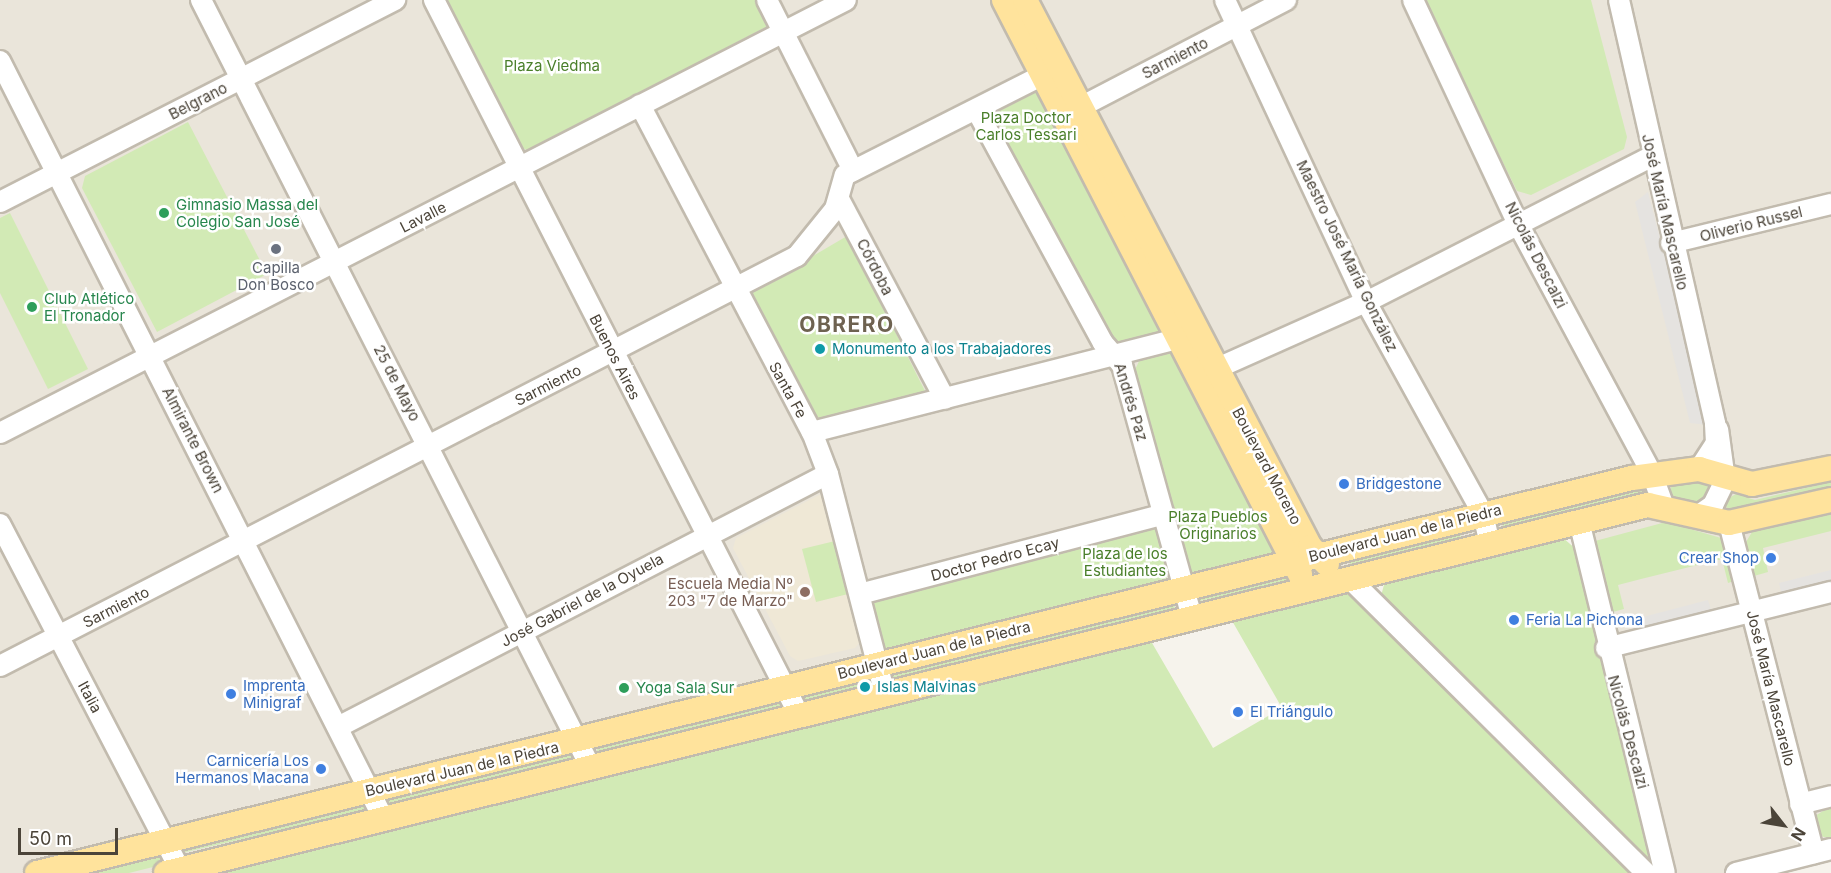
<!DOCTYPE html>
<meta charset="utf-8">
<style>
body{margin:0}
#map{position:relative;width:1831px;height:873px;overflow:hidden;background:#f6f3ec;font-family:Inter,sans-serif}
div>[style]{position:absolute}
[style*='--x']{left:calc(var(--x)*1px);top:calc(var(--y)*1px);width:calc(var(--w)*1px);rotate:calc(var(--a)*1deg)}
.residential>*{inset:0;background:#eae5da}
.education>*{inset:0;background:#efe8d6}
.green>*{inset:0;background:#d2eab5}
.parking>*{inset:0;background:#e5e3e0}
.roads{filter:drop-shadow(2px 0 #c2bbae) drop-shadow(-2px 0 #c2bbae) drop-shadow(0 2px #c2bbae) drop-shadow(0 -2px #c2bbae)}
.minor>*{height:20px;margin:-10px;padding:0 10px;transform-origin:10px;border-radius:10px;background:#fff}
.major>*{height:24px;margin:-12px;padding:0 12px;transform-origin:12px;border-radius:12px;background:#ffe39c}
.dots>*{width:16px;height:16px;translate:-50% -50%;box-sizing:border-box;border:3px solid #fff;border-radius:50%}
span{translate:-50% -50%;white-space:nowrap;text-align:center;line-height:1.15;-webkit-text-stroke:5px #fff;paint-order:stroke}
.street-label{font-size:15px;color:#4b4439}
.park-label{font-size:15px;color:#4a7f2a}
.leisure-label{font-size:15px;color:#27864d}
.left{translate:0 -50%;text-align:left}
.worship-label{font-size:15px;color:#5b616d}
.culture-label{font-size:15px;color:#0d838f}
.shop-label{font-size:15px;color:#366cbe}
.right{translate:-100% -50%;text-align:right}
.education-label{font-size:15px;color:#785e54}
.district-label{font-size:21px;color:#6e6250;font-weight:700;letter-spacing:1.5px}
.north{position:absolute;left:1753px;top:795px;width:60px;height:60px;-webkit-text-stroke:4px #fff;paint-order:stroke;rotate:121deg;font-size:16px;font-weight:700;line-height:24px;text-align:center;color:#4b4439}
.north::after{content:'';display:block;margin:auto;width:21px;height:27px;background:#4b4439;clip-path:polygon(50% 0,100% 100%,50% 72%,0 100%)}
.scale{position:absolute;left:18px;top:828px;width:100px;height:27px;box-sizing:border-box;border:3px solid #4b4439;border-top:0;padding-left:8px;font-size:18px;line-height:21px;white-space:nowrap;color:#4b4439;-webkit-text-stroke:4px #fff;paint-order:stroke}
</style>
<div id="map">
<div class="residential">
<i style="clip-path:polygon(0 0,1831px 0,1831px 849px,1736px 873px,1665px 873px,1579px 521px,166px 873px,0 873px)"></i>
</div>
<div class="education">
<i style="clip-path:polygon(821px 494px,829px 498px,864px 637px,855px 648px,798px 661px,790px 656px,733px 548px,736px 538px)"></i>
</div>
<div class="green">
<i style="clip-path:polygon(443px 0,758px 0,770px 25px,528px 151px,518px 145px)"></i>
<i style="clip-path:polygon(1423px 0,1591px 0,1627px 137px,1624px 149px,1531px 195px,1517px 191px)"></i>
<i style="clip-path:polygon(1037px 90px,1165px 330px,1164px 337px,1115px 346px,993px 124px,999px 107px)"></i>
<i style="clip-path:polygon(188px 122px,267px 274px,157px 332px,82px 188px,85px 176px)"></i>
<i style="clip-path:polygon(10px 213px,88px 369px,48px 389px,0 293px,0 218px)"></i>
<i style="clip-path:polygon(847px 236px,925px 391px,821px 421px,814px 420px,749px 301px,750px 293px)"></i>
<i style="clip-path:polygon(1167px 350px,1176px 353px,1279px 550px,1277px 557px,1189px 574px,1133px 374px,1142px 355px)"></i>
<i style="clip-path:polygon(1677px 478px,1710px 483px,1713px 487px,1706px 505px,1675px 501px,1669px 491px)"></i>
<i style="clip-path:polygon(1649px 480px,1655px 493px,1507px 529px,1501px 524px)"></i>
<i style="clip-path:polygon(1831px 482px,1831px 490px,1740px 513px,1718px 504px,1736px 494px,1755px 500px)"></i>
<i style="clip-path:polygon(1831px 512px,1831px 531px,1763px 548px,1768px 572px,1754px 576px,1746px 542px,1752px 532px)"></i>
<i style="clip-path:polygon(1666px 522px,1721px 538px,1734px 581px,1728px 583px,1722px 559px,1641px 579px,1618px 585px,1624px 609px,1609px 613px,1595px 541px)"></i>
<i style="clip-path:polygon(1148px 525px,1158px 530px,1170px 571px,1163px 583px,896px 650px,886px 650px,879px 642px,872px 600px)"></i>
<i style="clip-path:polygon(1462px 529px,1460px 539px,1355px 567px,1348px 562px)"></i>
<i style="clip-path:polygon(1562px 537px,1577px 550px,1654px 865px,1381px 596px,1385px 581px)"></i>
<i style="clip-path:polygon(835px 541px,848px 594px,816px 602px,802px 549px)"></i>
<i style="clip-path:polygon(1284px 572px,1291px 582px,1199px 601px,1199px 597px)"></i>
<i style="clip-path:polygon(1351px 590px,1632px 873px,207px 873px,1148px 636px,1213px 748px,1282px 708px,1231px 619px)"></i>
<i style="clip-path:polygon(1175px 602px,1174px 614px,897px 682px,892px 676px)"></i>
<i style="clip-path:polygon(868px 677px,868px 689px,804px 703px,801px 699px)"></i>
<i style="clip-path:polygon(781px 700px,783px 711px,602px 755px,597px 751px,598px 746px)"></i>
<i style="clip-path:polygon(573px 752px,575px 761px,388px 803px,387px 798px)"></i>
<i style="clip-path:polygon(361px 802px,367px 811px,181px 853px,184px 846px)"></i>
<i style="clip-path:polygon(1831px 806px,1831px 839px,1821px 836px,1815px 816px)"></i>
<i style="clip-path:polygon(158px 853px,164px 858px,161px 865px,129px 873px,75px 873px)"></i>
</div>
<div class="parking">
<i style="clip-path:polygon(1648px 192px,1708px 425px,1690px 423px,1635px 202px)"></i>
<i style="clip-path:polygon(1831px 570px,1831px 584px,1782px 596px,1779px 583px)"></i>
<i style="clip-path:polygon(1708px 600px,1712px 613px,1642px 631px,1639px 618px)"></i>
</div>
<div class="roads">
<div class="minor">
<i style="--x:201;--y:0;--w:861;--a:63.08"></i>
<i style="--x:434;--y:0;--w:801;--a:62.95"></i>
<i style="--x:767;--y:0;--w:191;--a:63.2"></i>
<i style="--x:1225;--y:0;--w:333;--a:65"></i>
<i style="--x:1366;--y:302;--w:242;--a:61.1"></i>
<i style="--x:1483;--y:514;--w:27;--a:77"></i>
<i style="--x:1413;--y:0;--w:250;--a:64.9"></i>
<i style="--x:1519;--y:226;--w:281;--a:61.8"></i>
<i style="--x:1652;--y:474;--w:35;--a:70"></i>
<i style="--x:1619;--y:0;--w:435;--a:77.2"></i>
<i style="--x:1715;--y:424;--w:19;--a:87"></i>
<i style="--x:1716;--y:443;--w:31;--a:123"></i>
<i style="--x:0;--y:61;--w:851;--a:63.16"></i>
<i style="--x:640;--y:105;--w:369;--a:62.3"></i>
<i style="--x:812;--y:432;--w:45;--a:69.1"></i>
<i style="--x:828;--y:474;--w:227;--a:75.5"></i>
<i style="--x:977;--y:111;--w:264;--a:61.5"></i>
<i style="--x:1103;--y:343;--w:29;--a:49"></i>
<i style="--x:1122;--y:365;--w:262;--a:74.5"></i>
<i style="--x:1067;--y:114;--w:247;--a:-27.5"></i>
<i style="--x:839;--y:199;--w:226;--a:62.1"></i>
<i style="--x:0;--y:202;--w:444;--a:-27.1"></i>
<i style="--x:1671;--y:243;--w:165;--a:-13.7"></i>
<i style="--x:1204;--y:374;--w:177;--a:-24"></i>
<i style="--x:1366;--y:302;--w:321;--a:-27"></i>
<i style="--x:812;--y:432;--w:393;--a:-14.3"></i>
<i style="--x:0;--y:433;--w:950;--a:-27.1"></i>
<i style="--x:1696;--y:517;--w:21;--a:-35"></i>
<i style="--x:1713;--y:505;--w:28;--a:-64"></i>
<i style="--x:1725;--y:480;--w:51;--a:-97.8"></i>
<i style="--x:1579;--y:521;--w:362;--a:76.3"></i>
<i style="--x:1729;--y:523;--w:341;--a:75.6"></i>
<i style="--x:0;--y:524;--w:390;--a:62.5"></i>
<i style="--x:1349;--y:578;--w:419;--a:44.8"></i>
<i style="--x:860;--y:594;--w:314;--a:-14.7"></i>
<i style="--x:1606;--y:648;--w:232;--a:-14"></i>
<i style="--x:0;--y:666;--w:896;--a:-27.22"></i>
<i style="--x:797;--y:256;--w:60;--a:-51"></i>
<i style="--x:835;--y:209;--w:35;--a:-74"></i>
<i style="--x:845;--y:175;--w:235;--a:-26.8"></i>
<i style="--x:338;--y:727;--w:551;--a:-27.31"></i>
<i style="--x:1800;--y:804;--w:32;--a:-14"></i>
<i style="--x:1736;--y:873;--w:98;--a:-14.2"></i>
</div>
<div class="major">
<i style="--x:1004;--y:0;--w:646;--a:62.72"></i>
<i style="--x:1025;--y:0;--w:617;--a:62.48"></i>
<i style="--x:1310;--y:547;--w:24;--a:45"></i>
<i style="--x:37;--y:873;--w:1643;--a:-13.91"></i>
<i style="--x:1632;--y:478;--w:68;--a:-7.7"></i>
<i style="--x:1699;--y:469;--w:55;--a:15.8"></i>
<i style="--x:1752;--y:484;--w:81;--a:-11.4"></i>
<i style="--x:166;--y:873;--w:1527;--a:-13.95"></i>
<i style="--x:1648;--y:505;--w:83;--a:12.5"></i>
<i style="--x:1729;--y:523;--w:105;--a:-12.7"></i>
</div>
</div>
<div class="dots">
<i style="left:164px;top:213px;background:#2e9e5b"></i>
<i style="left:276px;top:249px;background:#6b7280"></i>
<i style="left:32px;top:307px;background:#2e9e5b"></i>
<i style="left:820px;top:349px;background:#0f9aa8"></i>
<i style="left:1344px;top:484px;background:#3f7fe0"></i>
<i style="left:1771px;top:558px;background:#3f7fe0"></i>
<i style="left:805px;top:592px;background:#8d6e63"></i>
<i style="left:1514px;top:620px;background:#3f7fe0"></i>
<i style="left:865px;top:687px;background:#0f9aa8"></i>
<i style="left:624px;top:688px;background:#2e9e5b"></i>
<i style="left:231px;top:694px;background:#3f7fe0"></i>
<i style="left:1238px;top:712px;background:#3f7fe0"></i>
<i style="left:321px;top:769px;background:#3f7fe0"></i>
</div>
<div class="street-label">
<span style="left:1175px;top:58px;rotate:-27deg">Sarmiento</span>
<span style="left:198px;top:101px;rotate:-27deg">Belgrano</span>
<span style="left:1665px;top:212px;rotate:77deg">José María Mascarello</span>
<span style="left:423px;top:217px;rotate:-27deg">Lavalle</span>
<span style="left:1751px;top:224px;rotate:-14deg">Oliverio Russel</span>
<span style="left:1536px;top:255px;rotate:63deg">Nicolás Descalzi</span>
<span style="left:1347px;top:256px;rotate:64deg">Maestro José María González</span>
<span style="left:875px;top:267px;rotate:63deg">Córdoba</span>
<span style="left:615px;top:357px;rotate:63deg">Buenos Aires</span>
<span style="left:397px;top:383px;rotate:63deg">25 de Mayo</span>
<span style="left:548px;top:385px;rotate:-27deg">Sarmiento</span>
<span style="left:788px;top:390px;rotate:61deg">Santa Fe</span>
<span style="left:1131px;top:402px;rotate:73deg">Andrés Paz</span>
<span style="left:193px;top:440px;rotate:63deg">Almirante Brown</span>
<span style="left:1267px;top:466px;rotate:62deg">Boulevard Moreno</span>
<span style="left:1405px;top:533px;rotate:-14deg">Boulevard Juan de la Piedra</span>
<span style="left:995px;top:559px;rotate:-15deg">Doctor Pedro Ecay</span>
<span style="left:582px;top:600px;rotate:-28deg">José Gabriel de la Oyuela</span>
<span style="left:116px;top:607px;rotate:-27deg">Sarmiento</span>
<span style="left:934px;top:650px;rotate:-14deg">Boulevard Juan de la Piedra</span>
<span style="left:1771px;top:688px;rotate:76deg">José María Mascarello</span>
<span style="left:90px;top:697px;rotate:62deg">Italia</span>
<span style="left:1628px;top:732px;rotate:75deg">Nicolás Descalzi</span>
<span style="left:462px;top:769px;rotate:-13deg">Boulevard Juan de la Piedra</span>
</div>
<div class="park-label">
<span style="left:552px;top:66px">Plaza Viedma</span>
<span style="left:1026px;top:126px">Plaza Doctor<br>Carlos Tessari</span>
<span style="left:1218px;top:525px">Plaza Pueblos<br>Originarios</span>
<span style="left:1125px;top:562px">Plaza de los<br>Estudiantes</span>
</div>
<div class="leisure-label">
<span class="left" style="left:176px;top:213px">Gimnasio Massa del<br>Colegio San José</span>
<span class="left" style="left:44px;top:307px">Club Atlético<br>El Tronador</span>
<span class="left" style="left:636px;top:688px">Yoga Sala Sur</span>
</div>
<div class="worship-label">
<span style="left:276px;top:276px">Capilla<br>Don Bosco</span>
</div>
<div class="culture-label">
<span class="left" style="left:832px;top:349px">Monumento a los Trabajadores</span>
<span class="left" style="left:877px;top:687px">Islas Malvinas</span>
</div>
<div class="shop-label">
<span class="left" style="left:1356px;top:484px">Bridgestone</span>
<span class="right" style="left:1759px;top:558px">Crear Shop</span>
<span class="left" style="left:1526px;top:620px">Feria La Pichona</span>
<span class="left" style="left:243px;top:694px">Imprenta<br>Minigraf</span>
<span class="left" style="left:1250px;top:712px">El Triángulo</span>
<span class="right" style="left:309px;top:769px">Carnicería Los<br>Hermanos Macana</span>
</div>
<div class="education-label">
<span class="right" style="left:793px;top:592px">Escuela Media Nº<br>203 "7 de Marzo"</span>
</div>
<div class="district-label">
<span style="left:847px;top:325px">OBRERO</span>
</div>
<div class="north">N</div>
<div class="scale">50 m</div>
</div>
